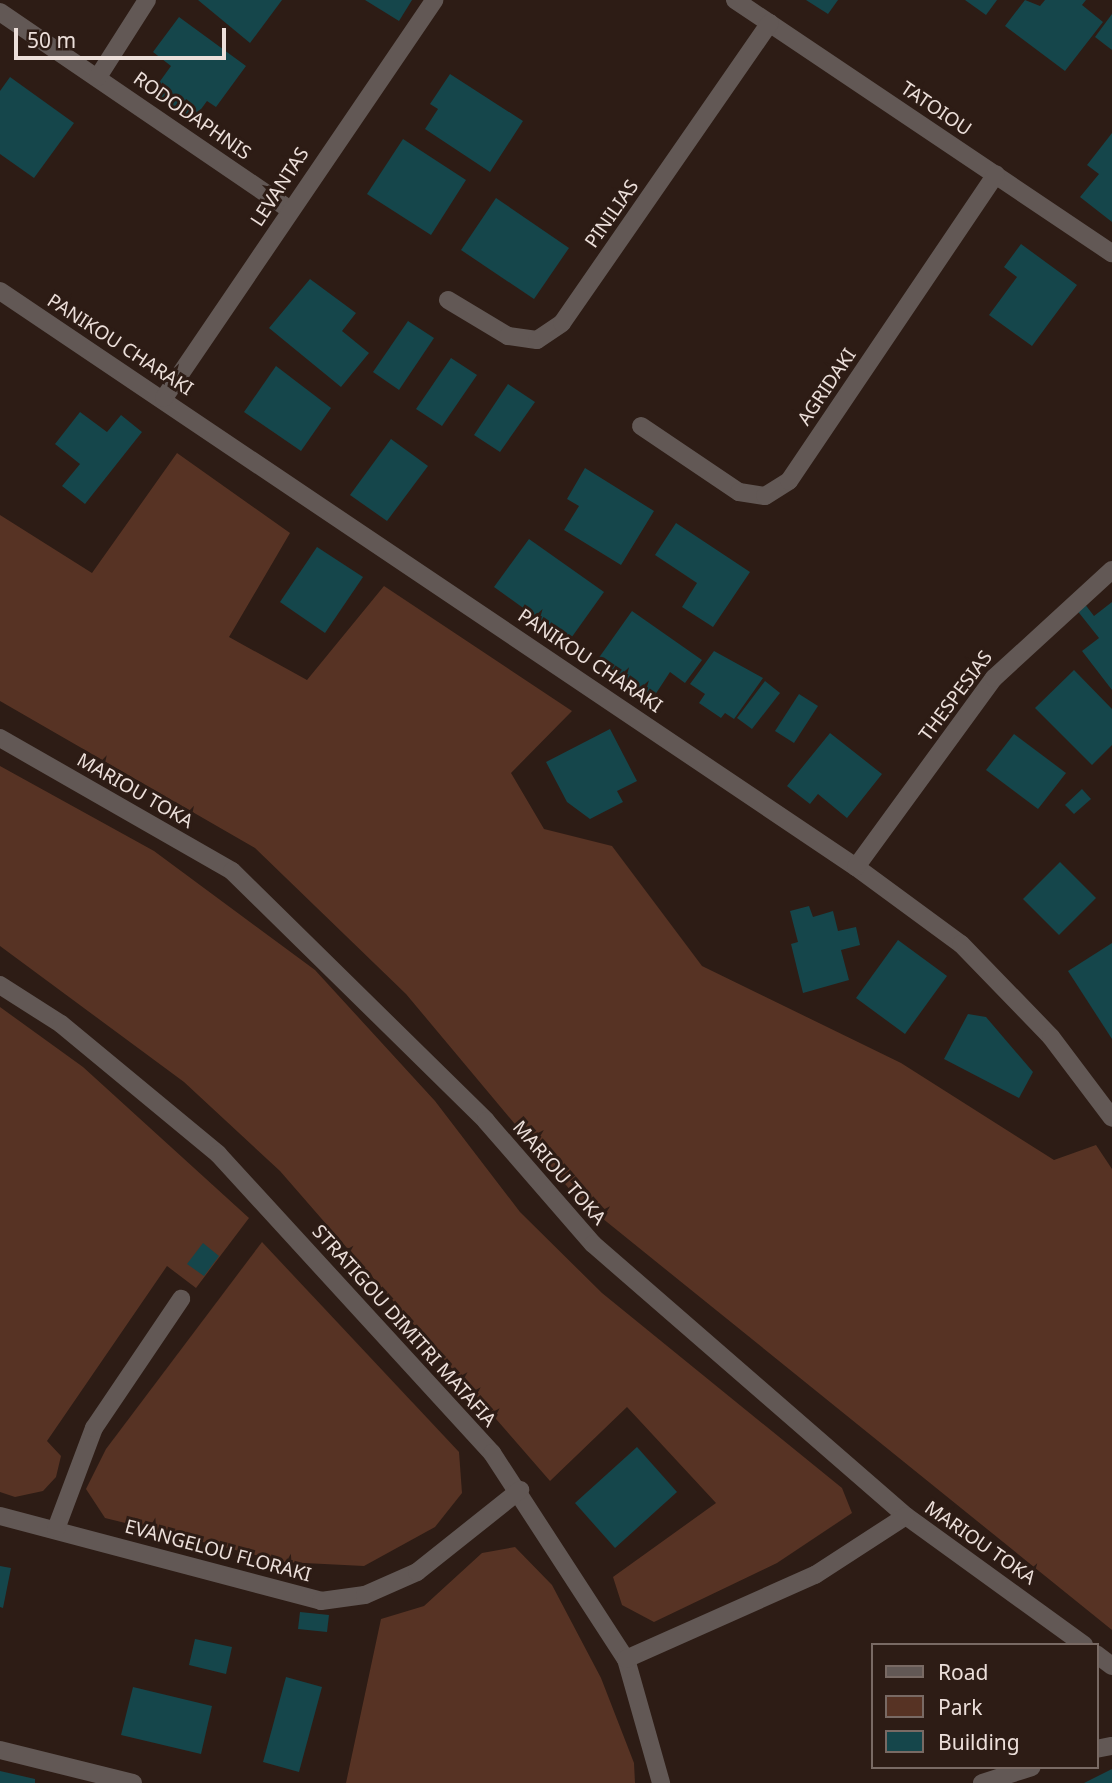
<!DOCTYPE html>
<style>
body{margin:0}
#map{position:relative;width:1112px;height:1783px;overflow:hidden;background:#2d1c15;font-family:"Noto Sans",sans-serif}
div>[style]{position:absolute}
[style*='--x']{left:calc(var(--x)*1px);top:calc(var(--y)*1px);width:calc(var(--w)*1px);rotate:calc(var(--a)*1deg)}
.green>*{inset:0;background:#573324}
.building>*{inset:0;background:#15464b}
.street>*{height:18px;margin:-9px;padding:0 9px;transform-origin:9px;border-radius:9px;background:#625855}
span{translate:-50% -50%;white-space:nowrap;text-align:center;line-height:1.15;-webkit-text-stroke:6px #2d1c15;paint-order:stroke}
.street-label{font-size:19px;color:#ecdfda}
.legend{position:absolute;left:871px;top:1643px;width:228px;height:126px;box-sizing:border-box;background:#2d1c15;border:2px solid #796a64;margin:0;padding:9px 12px;list-style:none;font-size:21px;color:#ecdfda}
.legend li{display:flex;align-items:center;gap:14px;height:35px}
.legend b{width:35px;border:2px solid #796a64}
.scale{position:absolute;left:14px;top:28px;width:212px;height:32px;box-sizing:border-box;border:4px solid #ecdfda;border-top:0;padding-left:9px;font-size:21px;line-height:24px;white-space:nowrap;color:#ecdfda;-webkit-text-stroke:5px #2d1c15;paint-order:stroke}
</style>
<div id="map">
<div class="green">
<i style="clip-path:polygon(177px 453px,290px 533px,229px 637px,307px 680px,384px 586px,572px 711px,511px 773px,544px 829px,612px 846px,702px 966px,901px 1063px,1054px 1160px,1096px 1145px,1112px 1169px,1112px 1630px,576px 1197px,406px 994px,255px 848px,0 701px,0 515px,92px 573px)"></i>
<i style="clip-path:polygon(0 766px,154px 851px,315px 970px,435px 1101px,520px 1212px,602px 1293px,842px 1488px,852px 1513px,777px 1563px,654px 1622px,622px 1605px,613px 1577px,716px 1503px,627px 1407px,550px 1481px,280px 1171px,184px 1082px,0 946px)"></i>
<i style="clip-path:polygon(0 1007px,83px 1067px,249px 1218px,196px 1288px,167px 1266px,47px 1441px,61px 1456px,56px 1477px,43px 1491px,15px 1497px,0 1492px)"></i>
<i style="clip-path:polygon(262px 1242px,459px 1452px,462px 1493px,435px 1527px,364px 1566px,284px 1562px,105px 1518px,86px 1489px,106px 1449px)"></i>
<i style="clip-path:polygon(515px 1547px,552px 1585px,601px 1678px,634px 1763px,635px 1783px,346px 1783px,381px 1619px,424px 1606px,482px 1553px)"></i>
</div>
<div class="building">
<i style="clip-path:polygon(198px 0,282px 0,250px 43px)"></i>
<i style="clip-path:polygon(365px 0,412px 0,399px 21px)"></i>
<i style="clip-path:polygon(806px 0,838px 0,828px 14px)"></i>
<i style="clip-path:polygon(965px 0,997px 0,986px 15px)"></i>
<i style="clip-path:polygon(1025px 0,1040px 6px,1045px 0,1086px 0,1082px 5px,1103px 22px,1065px 71px,1005px 26px)"></i>
<i style="clip-path:polygon(1112px 14px,1112px 50px,1095px 37px)"></i>
<i style="clip-path:polygon(179px 17px,246px 66px,216px 107px,207px 101px,193px 120px,153px 91px,171px 66px,153px 52px)"></i>
<i style="clip-path:polygon(450px 74px,523px 121px,490px 172px,425px 129px,438px 109px,430px 104px)"></i>
<i style="clip-path:polygon(10px 77px,74px 123px,34px 178px,0 154px,0 91px)"></i>
<i style="clip-path:polygon(1112px 133px,1112px 222px,1080px 197px,1099px 174px,1087px 165px)"></i>
<i style="clip-path:polygon(403px 139px,466px 180px,431px 235px,367px 194px)"></i>
<i style="clip-path:polygon(496px 198px,569px 248px,534px 299px,461px 250px)"></i>
<i style="clip-path:polygon(1021px 244px,1077px 285px,1032px 346px,989px 315px,1017px 277px,1004px 267px)"></i>
<i style="clip-path:polygon(310px 279px,356px 313px,342px 331px,369px 353px,341px 387px,269px 328px)"></i>
<i style="clip-path:polygon(408px 321px,434px 338px,399px 390px,373px 372px)"></i>
<i style="clip-path:polygon(451px 358px,477px 375px,442px 426px,416px 409px)"></i>
<i style="clip-path:polygon(276px 366px,331px 408px,301px 451px,244px 412px)"></i>
<i style="clip-path:polygon(508px 384px,535px 402px,500px 452px,474px 435px)"></i>
<i style="clip-path:polygon(80px 412px,107px 432px,121px 415px,142px 432px,85px 504px,62px 486px,80px 464px,55px 444px)"></i>
<i style="clip-path:polygon(391px 439px,428px 466px,387px 521px,350px 495px)"></i>
<i style="clip-path:polygon(585px 468px,654px 511px,621px 565px,564px 530px,579px 506px,567px 499px)"></i>
<i style="clip-path:polygon(676px 523px,750px 572px,713px 627px,682px 607px,697px 583px,655px 555px)"></i>
<i style="clip-path:polygon(529px 539px,604px 592px,569px 641px,494px 587px)"></i>
<i style="clip-path:polygon(317px 547px,363px 577px,325px 633px,280px 602px)"></i>
<i style="clip-path:polygon(1112px 602px,1112px 690px,1082px 651px,1099px 638px,1076px 609px,1084px 603px,1094px 616px)"></i>
<i style="clip-path:polygon(632px 611px,702px 660px,685px 683px,670px 672px,653px 698px,598px 659px)"></i>
<i style="clip-path:polygon(714px 651px,763px 678px,734px 719px,725px 713px,721px 718px,699px 703px,705px 694px,690px 684px)"></i>
<i style="clip-path:polygon(1074px 670px,1112px 709px,1112px 745px,1092px 765px,1035px 708px)"></i>
<i style="clip-path:polygon(765px 681px,780px 693px,752px 729px,737px 718px)"></i>
<i style="clip-path:polygon(799px 694px,818px 706px,794px 743px,775px 731px)"></i>
<i style="clip-path:polygon(610px 729px,637px 781px,617px 791px,623px 802px,590px 819px,567px 802px,546px 762px)"></i>
<i style="clip-path:polygon(830px 733px,882px 774px,847px 818px,818px 794px,810px 804px,787px 786px)"></i>
<i style="clip-path:polygon(1014px 734px,1066px 773px,1038px 809px,986px 770px)"></i>
<i style="clip-path:polygon(1082px 789px,1091px 799px,1074px 814px,1065px 805px)"></i>
<i style="clip-path:polygon(1060px 862px,1096px 898px,1059px 935px,1023px 899px)"></i>
<i style="clip-path:polygon(809px 906px,813px 917px,833px 911px,838px 931px,856px 927px,860px 945px,841px 950px,849px 980px,803px 993px,791px 944px,798px 942px,790px 911px)"></i>
<i style="clip-path:polygon(898px 940px,947px 976px,905px 1034px,856px 998px)"></i>
<i style="clip-path:polygon(1112px 943px,1112px 1039px,1068px 971px)"></i>
<i style="clip-path:polygon(968px 1014px,986px 1017px,1033px 1072px,1019px 1098px,944px 1059px)"></i>
<i style="clip-path:polygon(203px 1243px,219px 1256px,204px 1276px,187px 1264px)"></i>
<i style="clip-path:polygon(637px 1447px,677px 1492px,615px 1548px,575px 1503px)"></i>
<i style="clip-path:polygon(0 1566px,11px 1568px,3px 1608px,0 1607px)"></i>
<i style="clip-path:polygon(300px 1612px,329px 1615px,327px 1632px,298px 1629px)"></i>
<i style="clip-path:polygon(195px 1639px,232px 1647px,226px 1674px,189px 1665px)"></i>
<i style="clip-path:polygon(286px 1677px,322px 1687px,299px 1772px,263px 1762px)"></i>
<i style="clip-path:polygon(133px 1687px,212px 1706px,201px 1754px,121px 1735px)"></i>
<i style="clip-path:polygon(1112px 1769px,1112px 1783px,1084px 1783px)"></i>
<i style="clip-path:polygon(0 1771px,35px 1779px,35px 1783px,0 1783px)"></i>
</div>
<div class="street">
<i style="--x:735;--y:0;--w:454;--a:33.9"></i>
<i style="--x:0;--y:12;--w:350;--a:34.3"></i>
<i style="--x:98;--y:77;--w:91;--a:-57.5"></i>
<i style="--x:0;--y:291;--w:1032;--a:33.94"></i>
<i style="--x:856;--y:867;--w:130;--a:36.3"></i>
<i style="--x:961;--y:944;--w:129;--a:45.9"></i>
<i style="--x:1051;--y:1037;--w:101;--a:53"></i>
<i style="--x:448;--y:300;--w:70;--a:31"></i>
<i style="--x:508;--y:336;--w:29;--a:8"></i>
<i style="--x:537;--y:340;--w:30;--a:-34"></i>
<i style="--x:562;--y:323;--w:365;--a:-55.3"></i>
<i style="--x:164;--y:398;--w:481;--a:-55.8"></i>
<i style="--x:641;--y:426;--w:118;--a:34"></i>
<i style="--x:739;--y:492;--w:26;--a:9"></i>
<i style="--x:765;--y:496;--w:28;--a:-32"></i>
<i style="--x:789;--y:481;--w:370;--a:-56"></i>
<i style="--x:0;--y:738;--w:267;--a:29.8"></i>
<i style="--x:232;--y:871;--w:356;--a:44.5"></i>
<i style="--x:486;--y:1121;--w:163;--a:49"></i>
<i style="--x:593;--y:1244;--w:415;--a:41"></i>
<i style="--x:906;--y:1516;--w:220;--a:35.9"></i>
<i style="--x:856;--y:867;--w:234;--a:-53.9"></i>
<i style="--x:994;--y:678;--w:160;--a:-42.5"></i>
<i style="--x:0;--y:985;--w:72;--a:32.6"></i>
<i style="--x:61;--y:1024;--w:204;--a:39.6"></i>
<i style="--x:218;--y:1154;--w:406;--a:47.5"></i>
<i style="--x:492;--y:1453;--w:246;--a:57"></i>
<i style="--x:626;--y:1659;--w:129;--a:74.2"></i>
<i style="--x:0;--y:1516;--w:332;--a:14.8"></i>
<i style="--x:321;--y:1601;--w:44;--a:-7.8"></i>
<i style="--x:365;--y:1595;--w:57;--a:-23.9"></i>
<i style="--x:417;--y:1572;--w:132;--a:-38.5"></i>
<i style="--x:56;--y:1529;--w:108;--a:-69.4"></i>
<i style="--x:94;--y:1428;--w:156;--a:-56"></i>
<i style="--x:1096;--y:1654;--w:20;--a:37"></i>
<i style="--x:626;--y:1659;--w:207;--a:-24"></i>
<i style="--x:815;--y:1575;--w:108;--a:-33"></i>
<i style="--x:1096;--y:1749;--w:16;--a:-11"></i>
<i style="--x:0;--y:1750;--w:137;--a:13.9"></i>
<i style="--x:982;--y:1783;--w:52;--a:-17.7"></i>
</div>
<div class="street-label">
<span style="left:936px;top:109px;rotate:34deg">TATOIOU</span>
<span style="left:192px;top:116px;rotate:35deg">RODODAPHNIS</span>
<span style="left:280px;top:187px;rotate:-57deg">LEVANTAS</span>
<span style="left:612px;top:214px;rotate:-55deg">PINILIAS</span>
<span style="left:120px;top:345px;rotate:33deg">PANIKOU CHARAKI</span>
<span style="left:827px;top:387px;rotate:-56deg">AGRIDAKI</span>
<span style="left:590px;top:661px;rotate:34deg">PANIKOU CHARAKI</span>
<span style="left:956px;top:696px;rotate:-53deg">THESPESIAS</span>
<span style="left:135px;top:791px;rotate:30deg">MARIOU TOKA</span>
<span style="left:559px;top:1173px;rotate:49deg">MARIOU TOKA</span>
<span style="left:404px;top:1326px;rotate:48deg">STRATIGOU DIMITRI MATAFIA</span>
<span style="left:980px;top:1543px;rotate:35deg">MARIOU TOKA</span>
<span style="left:218px;top:1551px;rotate:15deg">EVANGELOU FLORAKI</span>
</div>
<ul class="legend">
<li><b style="height:9px;background:#625855"></b>Road</li>
<li><b style="height:19px;background:#573324"></b>Park</li>
<li><b style="height:19px;background:#15464b"></b>Building</li>
</ul>
<div class="scale">50 m</div>
</div>
